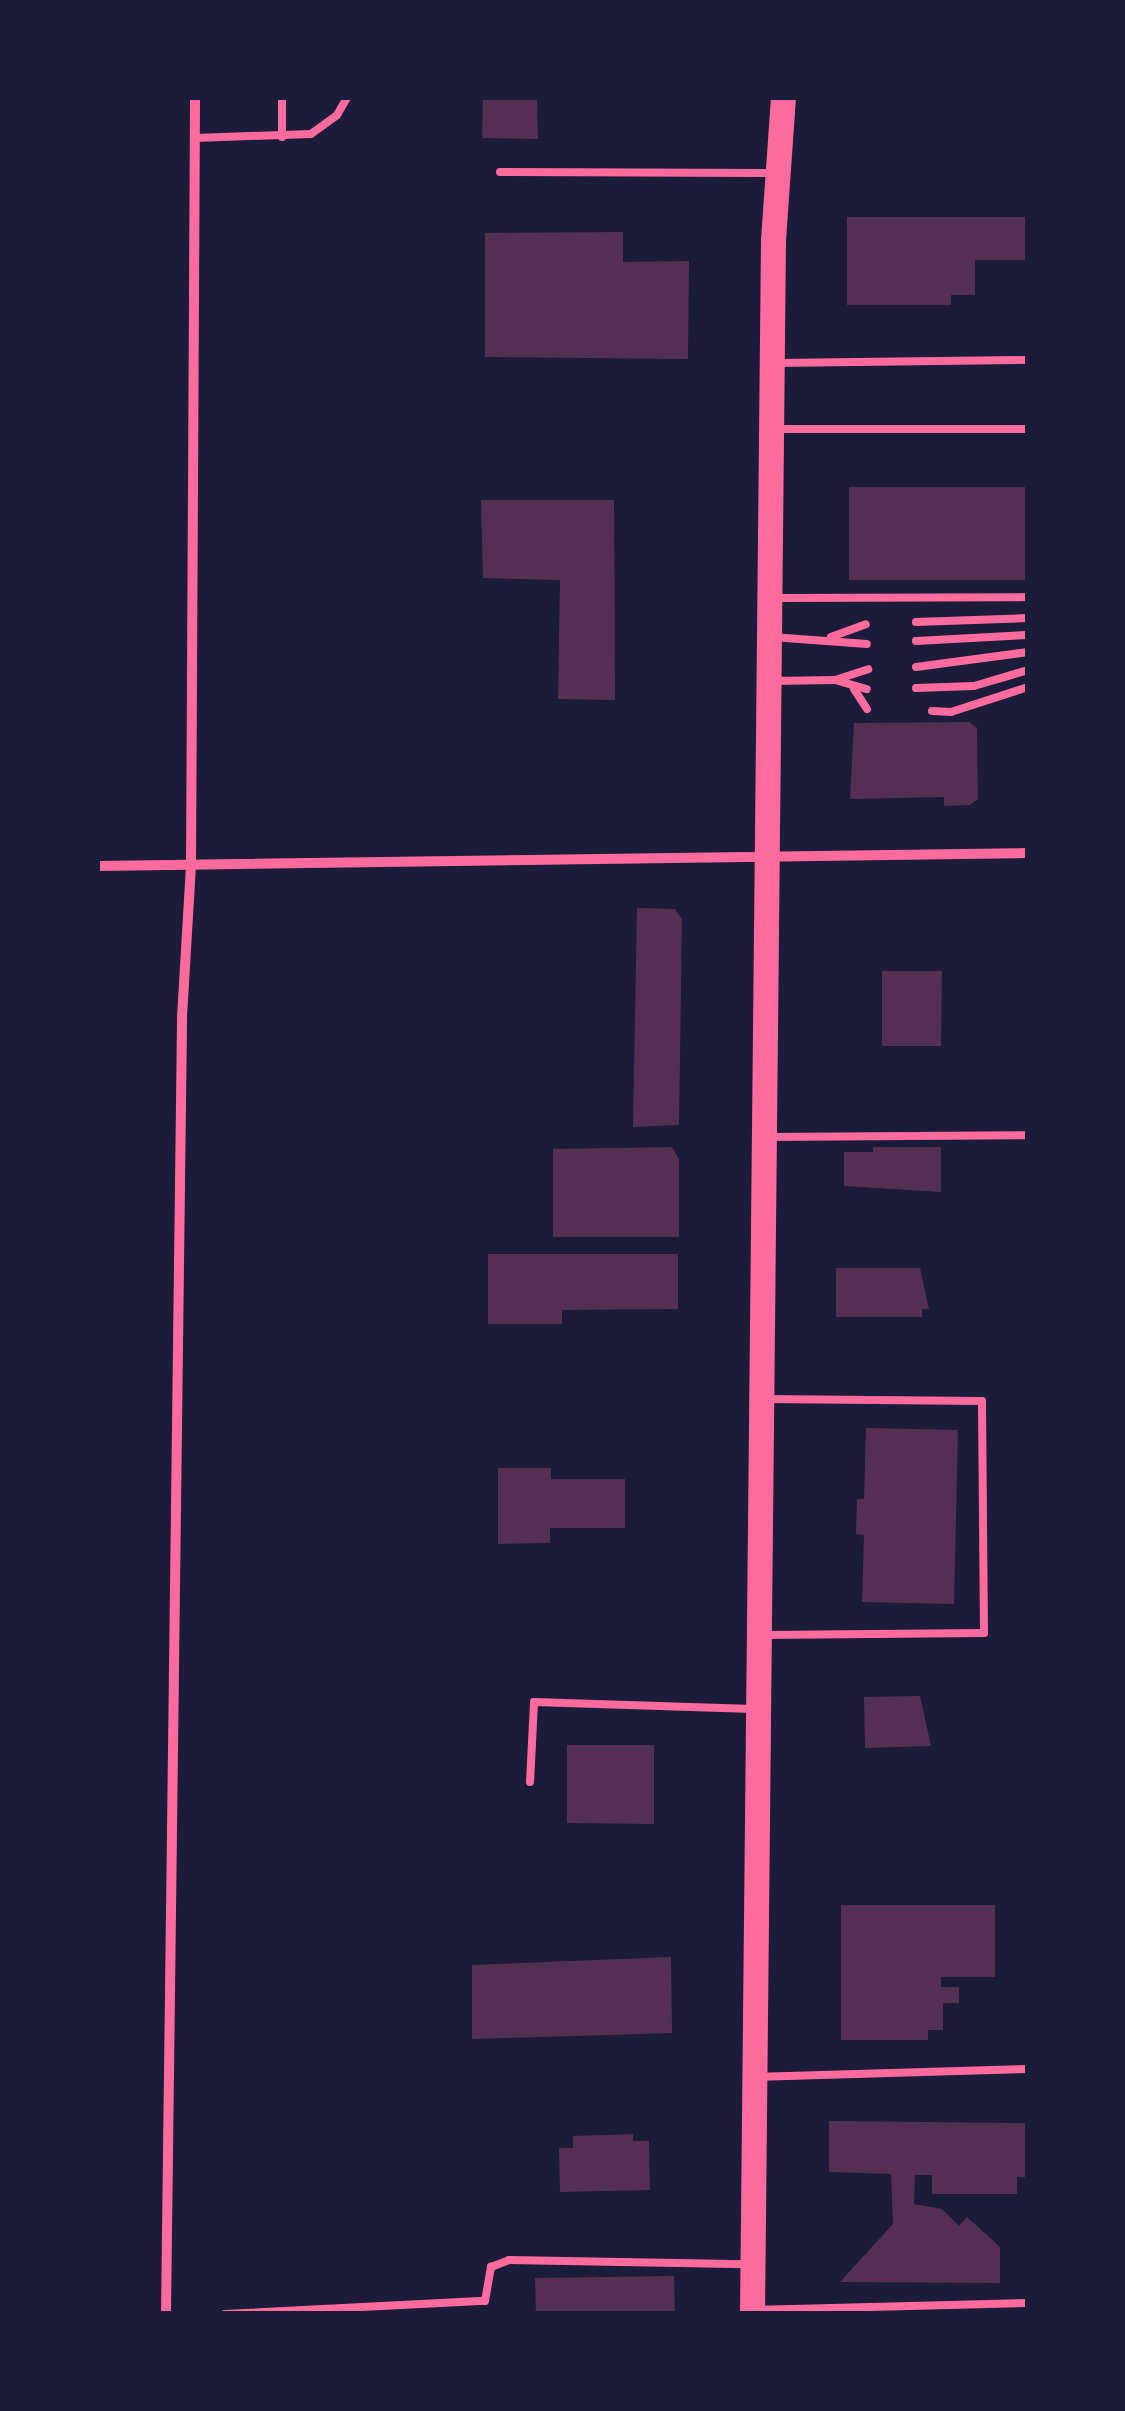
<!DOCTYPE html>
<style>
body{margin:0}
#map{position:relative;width:1125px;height:2411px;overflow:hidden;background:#1b1b3a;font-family:"Nunito Sans",sans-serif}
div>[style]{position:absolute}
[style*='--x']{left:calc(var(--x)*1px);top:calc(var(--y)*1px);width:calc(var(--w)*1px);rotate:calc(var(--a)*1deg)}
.building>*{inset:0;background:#542f53}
.service>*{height:8px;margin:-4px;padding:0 4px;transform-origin:4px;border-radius:4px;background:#ff6b9d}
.minor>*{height:10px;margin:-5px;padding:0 5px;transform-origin:5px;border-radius:5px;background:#ff6b9d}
.primary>*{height:25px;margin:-12.5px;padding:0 12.5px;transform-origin:12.5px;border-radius:12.5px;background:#ff6b9d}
span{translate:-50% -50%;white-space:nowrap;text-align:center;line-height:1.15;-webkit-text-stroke:10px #1b1b3a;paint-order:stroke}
.frame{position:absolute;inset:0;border:100px solid #1b1b3a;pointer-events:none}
</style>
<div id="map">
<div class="building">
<i style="clip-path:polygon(483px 98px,537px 98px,538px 139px,482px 138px)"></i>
<i style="clip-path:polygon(847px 217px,1028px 217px,1028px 260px,975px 260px,975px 295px,951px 295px,951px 305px,847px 305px)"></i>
<i style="clip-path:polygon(623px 232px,623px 262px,689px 261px,688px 359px,485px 357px,485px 233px)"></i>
<i style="clip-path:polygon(849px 487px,1028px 487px,1028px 580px,849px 580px)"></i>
<i style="clip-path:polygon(481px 500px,614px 500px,615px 700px,558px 699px,560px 580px,483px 578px)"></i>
<i style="clip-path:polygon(969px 722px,977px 728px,978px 799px,970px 805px,944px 806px,944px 797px,850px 799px,854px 723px)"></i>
<i style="clip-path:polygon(637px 908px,675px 909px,682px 919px,679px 1125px,633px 1127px)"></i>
<i style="clip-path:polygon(882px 971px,942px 971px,941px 1046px,882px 1046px)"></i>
<i style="clip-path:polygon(672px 1147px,679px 1159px,679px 1237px,553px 1237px,553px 1149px)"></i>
<i style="clip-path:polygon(873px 1147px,941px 1147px,941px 1192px,844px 1186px,844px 1152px,873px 1152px)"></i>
<i style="clip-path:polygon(488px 1254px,678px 1254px,678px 1309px,562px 1310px,562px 1324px,488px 1324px)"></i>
<i style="clip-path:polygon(836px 1268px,920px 1268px,929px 1309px,922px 1309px,922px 1317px,836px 1317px)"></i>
<i style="clip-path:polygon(866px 1428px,958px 1430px,954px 1604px,862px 1602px,864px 1535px,856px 1534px,857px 1499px,864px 1499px)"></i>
<i style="clip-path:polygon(498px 1468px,551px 1468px,551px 1479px,625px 1479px,625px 1528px,550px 1528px,550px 1543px,498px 1544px)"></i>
<i style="clip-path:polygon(920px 1696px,931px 1746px,865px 1748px,864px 1697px)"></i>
<i style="clip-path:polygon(567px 1745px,654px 1745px,654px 1824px,567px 1823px)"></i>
<i style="clip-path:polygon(841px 1905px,995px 1905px,995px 1977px,941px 1977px,941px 1987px,959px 1987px,959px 2003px,943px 2003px,943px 2030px,928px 2030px,928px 2040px,841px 2040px)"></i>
<i style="clip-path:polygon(671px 1957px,672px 2033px,472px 2039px,472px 1965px)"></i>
<i style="clip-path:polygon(829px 2121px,1028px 2123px,1028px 2177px,1017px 2177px,1017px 2194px,932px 2194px,932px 2175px,915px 2175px,914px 2204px,942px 2209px,959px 2226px,967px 2217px,1000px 2247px,1000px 2283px,840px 2282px,893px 2224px,891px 2174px,829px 2172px)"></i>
<i style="clip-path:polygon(633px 2134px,633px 2141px,649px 2141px,650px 2190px,560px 2192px,559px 2148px,573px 2148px,573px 2136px)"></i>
<i style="clip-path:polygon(674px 2276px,675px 2314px,536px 2314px,535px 2278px)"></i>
</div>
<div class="service">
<i style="--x:282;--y:137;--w:39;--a:-90"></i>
<i style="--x:195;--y:138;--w:116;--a:-2"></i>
<i style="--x:311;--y:134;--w:32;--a:-36"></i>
<i style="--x:337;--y:115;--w:20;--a:-60"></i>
<i style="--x:500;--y:172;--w:271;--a:0.2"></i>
<i style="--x:776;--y:363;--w:252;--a:-0.7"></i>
<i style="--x:775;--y:429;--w:253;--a:0"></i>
<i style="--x:773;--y:598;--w:255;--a:-0.2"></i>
<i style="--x:916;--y:622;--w:112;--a:-2"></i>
<i style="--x:772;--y:637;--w:95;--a:4.2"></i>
<i style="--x:831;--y:637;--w:37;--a:-20"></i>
<i style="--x:916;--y:641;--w:112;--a:-3.1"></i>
<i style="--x:916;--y:667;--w:113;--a:-7.6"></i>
<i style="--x:835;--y:680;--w:33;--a:16"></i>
<i style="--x:772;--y:681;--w:63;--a:-0.9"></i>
<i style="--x:835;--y:680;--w:35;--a:-18"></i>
<i style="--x:916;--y:688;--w:58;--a:-2"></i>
<i style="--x:974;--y:686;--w:56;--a:-16.5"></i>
<i style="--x:854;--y:689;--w:24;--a:57"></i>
<i style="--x:932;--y:711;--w:19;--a:3"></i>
<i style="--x:951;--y:712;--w:81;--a:-18"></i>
<i style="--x:767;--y:1137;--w:261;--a:-0.4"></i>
<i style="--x:763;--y:1635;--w:221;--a:-0.5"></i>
<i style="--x:984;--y:1633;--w:232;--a:-90.5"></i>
<i style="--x:982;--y:1401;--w:218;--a:-179.5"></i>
<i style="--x:530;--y:1782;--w:80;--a:-87.1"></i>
<i style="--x:534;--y:1702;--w:219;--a:1.8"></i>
<i style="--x:757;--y:2077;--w:271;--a:-1.7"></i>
<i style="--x:756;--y:2310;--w:272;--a:-1.5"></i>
<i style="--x:225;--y:2314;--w:260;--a:-2.9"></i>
<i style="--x:485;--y:2301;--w:35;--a:-80"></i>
<i style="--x:491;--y:2267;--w:19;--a:-21"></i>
<i style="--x:509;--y:2260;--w:239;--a:1"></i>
</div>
<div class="minor">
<i style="--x:98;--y:866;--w:930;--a:-0.8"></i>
<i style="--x:166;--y:2314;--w:1297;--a:-89.29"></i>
<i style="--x:182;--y:1017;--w:151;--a:-86.6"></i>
<i style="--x:191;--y:866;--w:768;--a:-89.7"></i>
</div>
<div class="primary">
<i style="--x:752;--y:2314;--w:2074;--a:-89.42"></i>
<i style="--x:773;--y:240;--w:142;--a:-86"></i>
</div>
<div class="frame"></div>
</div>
